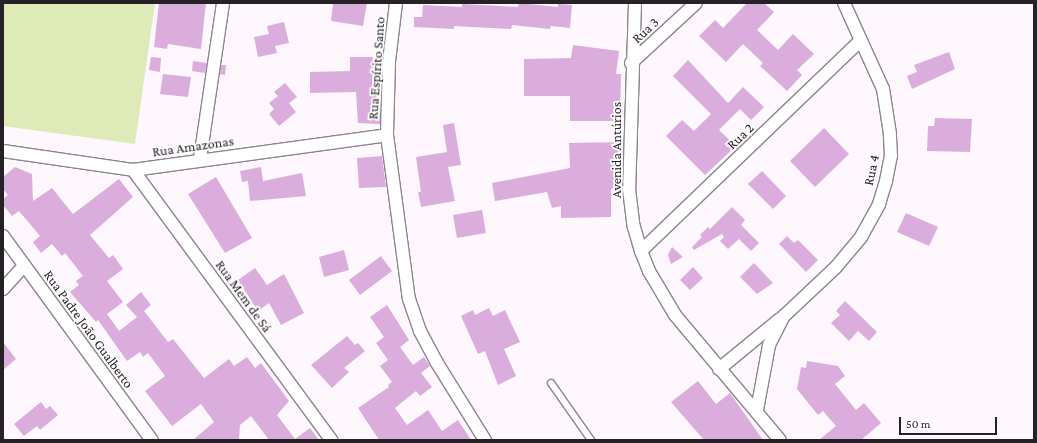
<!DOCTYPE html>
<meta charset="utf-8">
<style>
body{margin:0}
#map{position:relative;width:1037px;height:443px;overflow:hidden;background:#fef7fe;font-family:"Crimson Pro",serif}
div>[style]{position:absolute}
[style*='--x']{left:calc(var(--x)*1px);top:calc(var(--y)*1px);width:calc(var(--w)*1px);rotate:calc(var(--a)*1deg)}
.green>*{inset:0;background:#deebb8}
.building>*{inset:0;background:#dbaddd}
.roads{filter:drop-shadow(1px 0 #8e848e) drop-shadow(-1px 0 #8e848e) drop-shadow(0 1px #8e848e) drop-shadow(0 -1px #8e848e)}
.lane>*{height:6px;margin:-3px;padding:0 3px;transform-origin:3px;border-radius:3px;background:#fff}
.street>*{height:12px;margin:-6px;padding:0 6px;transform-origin:6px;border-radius:6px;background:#fff}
span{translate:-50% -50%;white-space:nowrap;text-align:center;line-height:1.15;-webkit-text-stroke:3.5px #fff;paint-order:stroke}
.street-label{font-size:14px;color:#252125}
.frame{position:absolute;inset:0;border:4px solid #252125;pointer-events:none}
.scale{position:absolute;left:899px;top:417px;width:98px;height:18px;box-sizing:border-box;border:2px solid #252125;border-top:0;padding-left:5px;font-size:12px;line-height:14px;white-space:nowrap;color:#252125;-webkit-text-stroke:3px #fff;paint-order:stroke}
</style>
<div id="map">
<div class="green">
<i style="clip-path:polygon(3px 3px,155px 3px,135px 144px,3px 126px)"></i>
</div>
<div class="building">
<i style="clip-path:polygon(159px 3px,206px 3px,201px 49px,168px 44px,167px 49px,154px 47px)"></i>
<i style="clip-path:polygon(333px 3px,367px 3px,363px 26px,331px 21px)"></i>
<i style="clip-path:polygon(519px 3px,558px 7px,558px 4px,572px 5px,570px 28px,551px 26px,550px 29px,512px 25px,511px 29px,454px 26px,454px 29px,414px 27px,414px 17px,422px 17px,423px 5px,462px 7px,462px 4px,518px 7px)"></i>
<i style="clip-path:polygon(747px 3px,764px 3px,774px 12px,757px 30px,778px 50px,793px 34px,814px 54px,797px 70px,802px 75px,787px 91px,760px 66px,763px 63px,743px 44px,726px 62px,699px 36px,715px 20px,723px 28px)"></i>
<i style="clip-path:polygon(284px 22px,289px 43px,275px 46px,277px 53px,258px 57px,254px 37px,269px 34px,267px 26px)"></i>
<i style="clip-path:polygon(573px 45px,619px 51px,616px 74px,621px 74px,620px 121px,570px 121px,570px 96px,524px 96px,524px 59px,571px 58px)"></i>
<i style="clip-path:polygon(949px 52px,955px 69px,912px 89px,907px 76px,917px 72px,914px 65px)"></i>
<i style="clip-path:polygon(151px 57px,161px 58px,160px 72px,149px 70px)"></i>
<i style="clip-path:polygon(350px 57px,373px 57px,372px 90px,379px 90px,380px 124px,358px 123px,356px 92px,310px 93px,310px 72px,350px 71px)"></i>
<i style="clip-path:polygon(688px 60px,728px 103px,743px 87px,764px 107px,751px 120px,740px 109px,719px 130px,736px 146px,705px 175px,666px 136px,682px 120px,694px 131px,711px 114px,673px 76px)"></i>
<i style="clip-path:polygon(193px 61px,207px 63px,205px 73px,192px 71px)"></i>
<i style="clip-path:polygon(221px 65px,226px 65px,225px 75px,220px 74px)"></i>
<i style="clip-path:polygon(163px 74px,191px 77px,188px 97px,160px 94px)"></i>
<i style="clip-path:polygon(285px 83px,297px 97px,289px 103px,296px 112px,279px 126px,269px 114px,274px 109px,269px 103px,278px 96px,274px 92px)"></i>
<i style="clip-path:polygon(935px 118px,972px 119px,970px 152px,927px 151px,928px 126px,934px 126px)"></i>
<i style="clip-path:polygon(454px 123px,461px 165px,448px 167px,455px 201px,421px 207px,418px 192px,421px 192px,416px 157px,447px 152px,443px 125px)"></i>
<i style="clip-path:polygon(824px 128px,849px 154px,815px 187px,790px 161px)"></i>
<i style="clip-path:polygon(621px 142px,621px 162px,616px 162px,617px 188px,611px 189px,611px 217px,561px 218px,561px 206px,552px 208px,547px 192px,495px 201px,492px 183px,570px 168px,569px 143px)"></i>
<i style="clip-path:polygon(382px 156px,386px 187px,359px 188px,357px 158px)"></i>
<i style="clip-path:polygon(15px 167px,32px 174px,33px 201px,52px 188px,73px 214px,119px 179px,133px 197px,90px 235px,109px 258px,113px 255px,123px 269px,107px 281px,123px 302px,107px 314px,119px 331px,137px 317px,126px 305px,141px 292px,151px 305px,144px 311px,168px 342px,173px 339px,204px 378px,229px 359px,234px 366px,247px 357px,255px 368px,261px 363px,289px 401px,277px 415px,295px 439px,310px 428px,319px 440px,269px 440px,251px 416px,240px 425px,239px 440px,193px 440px,214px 422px,201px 404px,172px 426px,145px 391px,165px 376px,148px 353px,143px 357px,140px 352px,127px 361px,98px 320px,96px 322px,70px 292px,79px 285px,76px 281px,83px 276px,65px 253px,62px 256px,52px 244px,41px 253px,33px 242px,40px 236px,19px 211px,12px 216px,3px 205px,3px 199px,8px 195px,3px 189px,3px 177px)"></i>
<i style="clip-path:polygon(261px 167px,263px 181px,302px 173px,306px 196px,250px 201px,248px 181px,242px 182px,240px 171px)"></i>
<i style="clip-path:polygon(762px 171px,786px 196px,773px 209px,748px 184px)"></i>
<i style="clip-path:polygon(216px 177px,252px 238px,225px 253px,188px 194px)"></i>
<i style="clip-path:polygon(732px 207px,745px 220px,741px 225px,759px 243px,751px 251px,739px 239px,728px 249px,720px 241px,724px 237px,722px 234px,694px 250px,692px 247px,702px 237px,700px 235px,708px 227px,710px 229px)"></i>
<i style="clip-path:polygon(482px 210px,486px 233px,457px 238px,453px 215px)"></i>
<i style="clip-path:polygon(906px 213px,938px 227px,929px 246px,897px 232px)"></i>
<i style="clip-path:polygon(787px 236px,794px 243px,798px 240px,818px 260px,806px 272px,779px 244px)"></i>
<i style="clip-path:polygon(672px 247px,683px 257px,671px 264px,668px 255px)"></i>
<i style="clip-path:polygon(344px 250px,349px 270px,324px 277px,319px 257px)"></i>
<i style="clip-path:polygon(381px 256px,392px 271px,360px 295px,349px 280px)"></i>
<i style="clip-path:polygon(754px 263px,773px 283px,757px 294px,740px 277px)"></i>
<i style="clip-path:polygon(693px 267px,703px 278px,690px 290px,680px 280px)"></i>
<i style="clip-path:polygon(255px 268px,267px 285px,284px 274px,304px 313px,281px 325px,269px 303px,258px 311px,238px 280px)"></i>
<i style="clip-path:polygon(845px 301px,877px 332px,869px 341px,858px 331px,849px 341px,831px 323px,840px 315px,836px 311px)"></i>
<i style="clip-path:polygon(387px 305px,409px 340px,400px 347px,413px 365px,424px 357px,430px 366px,421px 373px,432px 387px,420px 396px,416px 391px,395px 408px,407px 425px,428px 410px,442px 431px,458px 420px,471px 440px,379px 440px,358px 408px,389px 387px,388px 385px,392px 382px,380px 366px,388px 360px,376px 343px,384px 337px,370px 317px)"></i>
<i style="clip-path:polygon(489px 308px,493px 316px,505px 310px,520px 342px,504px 349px,516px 376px,498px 385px,485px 351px,478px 354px,461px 316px,473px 310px,475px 315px)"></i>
<i style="clip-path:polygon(347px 336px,355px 345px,358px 343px,365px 351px,344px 368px,349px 372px,332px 388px,311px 365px)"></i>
<i style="clip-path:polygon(3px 342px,16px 359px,3px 370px)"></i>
<i style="clip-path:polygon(807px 361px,838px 366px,845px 376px,835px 384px,856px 410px,864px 403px,881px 423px,861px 440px,819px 440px,836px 426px,823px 411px,818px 415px,797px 389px,801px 367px,806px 368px)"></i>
<i style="clip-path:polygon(698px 381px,716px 404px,730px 393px,763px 440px,704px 440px,671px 402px)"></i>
<i style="clip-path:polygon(41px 402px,46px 409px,50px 406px,58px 415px,40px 430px,37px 426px,24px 436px,14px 424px)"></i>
</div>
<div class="roads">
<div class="lane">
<i style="--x:551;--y:383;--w:70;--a:54.9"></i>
</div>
<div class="street">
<i style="--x:396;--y:3;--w:59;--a:96.8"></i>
<i style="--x:389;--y:62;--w:73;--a:91.6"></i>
<i style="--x:387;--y:135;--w:165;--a:82.4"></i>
<i style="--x:409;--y:299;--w:34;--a:71"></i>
<i style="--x:420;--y:331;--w:36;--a:62"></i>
<i style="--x:437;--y:363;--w:91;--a:58.1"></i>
<i style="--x:635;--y:3;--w:186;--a:91.8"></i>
<i style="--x:629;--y:189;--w:38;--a:83"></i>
<i style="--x:634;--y:227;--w:25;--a:74"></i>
<i style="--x:641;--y:251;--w:22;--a:68"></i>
<i style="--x:649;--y:271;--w:51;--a:59.4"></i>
<i style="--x:675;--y:315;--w:163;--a:50"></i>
<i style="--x:631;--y:63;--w:88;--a:-42.7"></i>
<i style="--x:3;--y:151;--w:131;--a:8.3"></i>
<i style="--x:133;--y:170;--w:256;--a:-7.8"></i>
<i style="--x:200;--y:159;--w:158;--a:-81.6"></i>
<i style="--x:133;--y:170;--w:335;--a:53.7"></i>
<i style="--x:3;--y:236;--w:253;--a:53.9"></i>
<i style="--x:641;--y:251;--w:303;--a:-43.8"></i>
<i style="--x:3;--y:289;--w:31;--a:-48"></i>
<i style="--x:719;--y:369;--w:79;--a:-39.3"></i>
<i style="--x:757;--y:410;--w:66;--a:-79.5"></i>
<i style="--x:769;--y:345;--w:33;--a:-63"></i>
<i style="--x:784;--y:316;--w:71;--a:-43.3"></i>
<i style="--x:836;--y:267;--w:39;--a:-50"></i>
<i style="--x:861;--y:237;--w:38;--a:-61"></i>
<i style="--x:879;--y:204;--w:24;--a:-73"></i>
<i style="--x:886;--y:181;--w:25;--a:-79"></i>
<i style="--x:891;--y:156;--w:22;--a:-93"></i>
<i style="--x:890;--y:134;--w:46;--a:-98.8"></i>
<i style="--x:883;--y:89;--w:94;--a:-114.4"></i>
</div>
</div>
<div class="street-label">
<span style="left:645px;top:30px;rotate:-43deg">Rua 3</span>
<span style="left:376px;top:68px;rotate:-86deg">Rua Espírito Santo</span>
<span style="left:740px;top:136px;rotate:-44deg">Rua 2</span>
<span style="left:193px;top:146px;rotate:-8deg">Rua Amazonas</span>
<span style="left:616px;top:150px;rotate:-90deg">Avenida Antúrios</span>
<span style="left:871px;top:170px;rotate:-78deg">Rua 4</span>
<span style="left:244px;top:296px;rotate:54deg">Rua Mem de Sá</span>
<span style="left:89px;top:329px;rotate:54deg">Rua Padre João Gualberto</span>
</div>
<div class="frame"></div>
<div class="scale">50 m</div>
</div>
